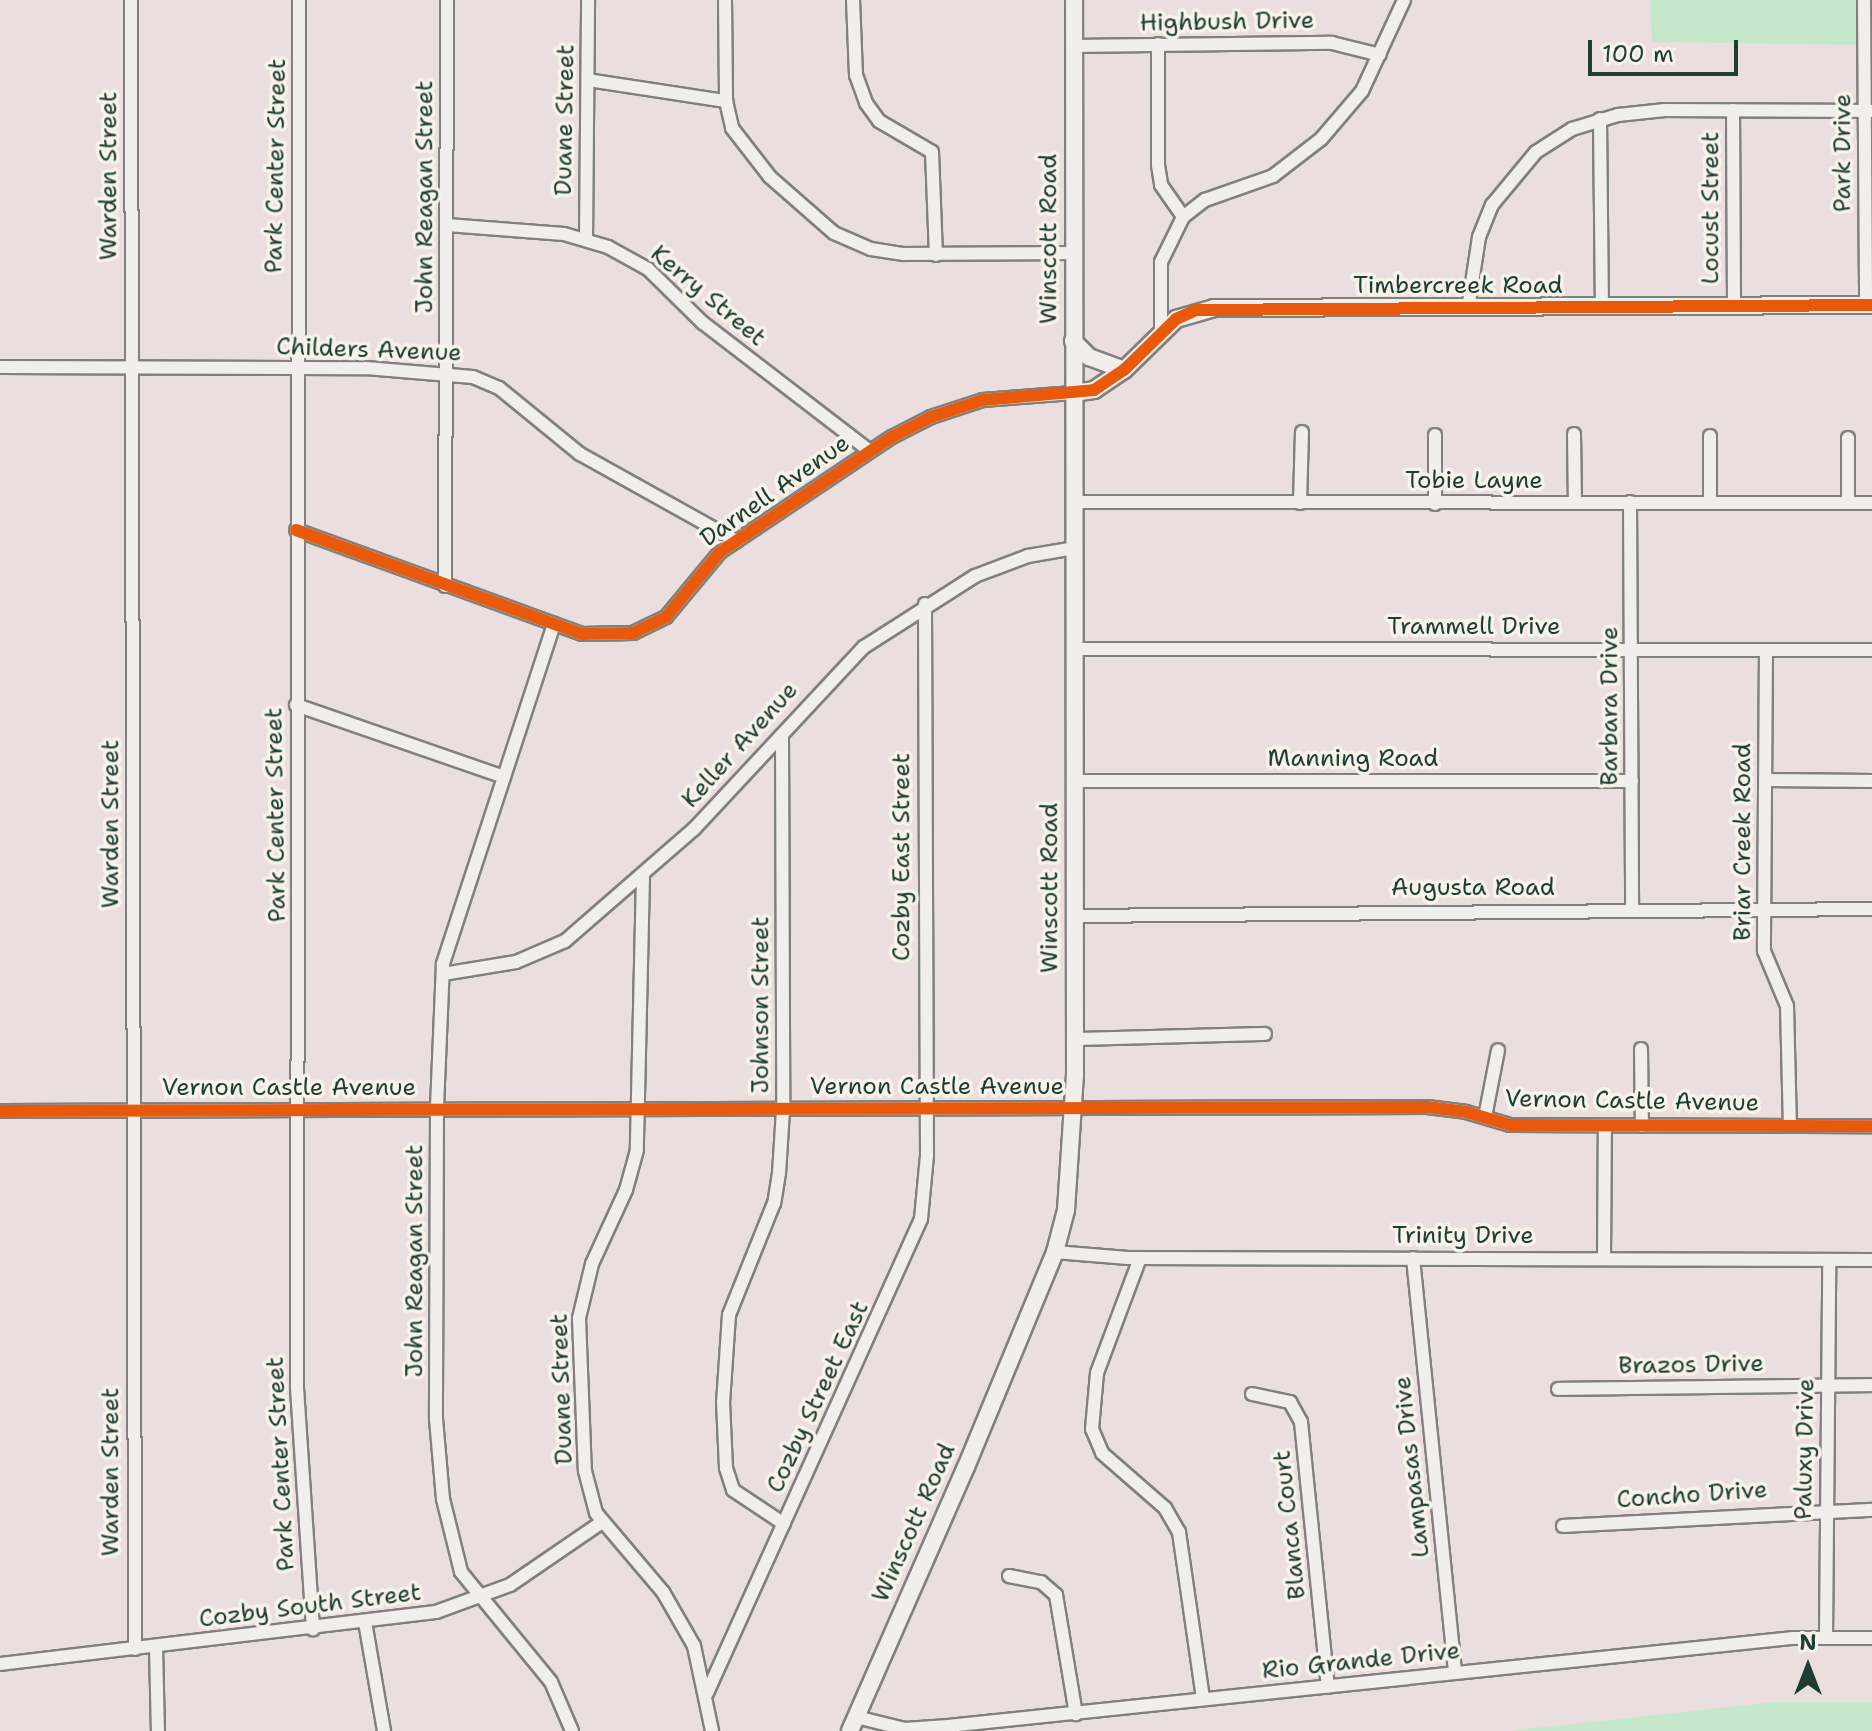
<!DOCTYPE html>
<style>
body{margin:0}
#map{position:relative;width:1872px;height:1731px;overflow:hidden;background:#eadfde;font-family:"Shantell Sans",sans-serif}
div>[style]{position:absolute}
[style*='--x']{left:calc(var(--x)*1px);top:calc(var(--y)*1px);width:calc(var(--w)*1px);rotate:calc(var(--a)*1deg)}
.green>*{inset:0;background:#c5e8cc}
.roads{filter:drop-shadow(2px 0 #80807e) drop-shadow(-2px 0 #80807e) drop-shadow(0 2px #80807e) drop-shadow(0 -2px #80807e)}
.street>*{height:12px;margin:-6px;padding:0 6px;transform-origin:6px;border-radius:6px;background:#f1eeeb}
.secondary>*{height:16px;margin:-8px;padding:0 8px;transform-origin:8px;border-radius:8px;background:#f1eeeb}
.cycleway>*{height:12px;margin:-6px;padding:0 6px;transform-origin:6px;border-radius:6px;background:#e8590c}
span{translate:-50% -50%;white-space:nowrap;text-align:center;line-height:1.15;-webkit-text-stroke:7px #f7f3e8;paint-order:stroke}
.street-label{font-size:24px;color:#1f3d34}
.north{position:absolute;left:1768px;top:1627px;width:80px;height:80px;-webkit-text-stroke:6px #f7f3e8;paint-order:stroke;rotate:0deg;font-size:22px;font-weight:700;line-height:32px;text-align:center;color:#1f3d34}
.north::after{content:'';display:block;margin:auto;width:28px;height:36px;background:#1f3d34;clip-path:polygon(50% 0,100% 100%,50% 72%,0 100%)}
.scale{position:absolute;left:1588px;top:40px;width:150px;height:36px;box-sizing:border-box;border:4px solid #1f3d34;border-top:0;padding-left:10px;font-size:24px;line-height:28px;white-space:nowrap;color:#1f3d34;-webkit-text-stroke:6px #f7f3e8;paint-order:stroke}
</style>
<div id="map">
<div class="green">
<i style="clip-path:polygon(1650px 0,1872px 0,1872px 45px,1652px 42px)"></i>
<i style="clip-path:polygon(1774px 1702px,1872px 1702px,1872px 1731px,1509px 1731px)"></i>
</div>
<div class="roads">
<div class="street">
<i style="--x:131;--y:0;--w:1649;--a:89.86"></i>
<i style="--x:299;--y:0;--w:1388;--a:90.08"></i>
<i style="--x:297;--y:1388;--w:242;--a:86.2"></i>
<i style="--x:725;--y:0;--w:101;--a:89.4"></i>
<i style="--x:726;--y:101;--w:28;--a:77"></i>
<i style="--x:732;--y:128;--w:62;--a:52.2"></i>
<i style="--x:770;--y:177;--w:85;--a:41.2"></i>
<i style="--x:834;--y:233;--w:40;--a:23.4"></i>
<i style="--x:871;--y:249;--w:33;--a:9"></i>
<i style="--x:904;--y:254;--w:169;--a:-0.3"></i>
<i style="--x:853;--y:0;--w:75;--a:87.7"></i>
<i style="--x:856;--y:75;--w:30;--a:70"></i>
<i style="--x:866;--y:103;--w:22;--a:54"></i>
<i style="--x:879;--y:121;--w:61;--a:30.3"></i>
<i style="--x:932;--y:152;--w:103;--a:87.8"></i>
<i style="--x:1864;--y:0;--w:305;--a:89.6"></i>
<i style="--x:1158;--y:44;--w:121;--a:90"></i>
<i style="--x:1158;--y:165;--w:20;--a:81"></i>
<i style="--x:1161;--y:185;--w:39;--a:55"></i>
<i style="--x:1074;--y:46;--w:258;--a:-0.7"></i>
<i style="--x:1332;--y:43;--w:49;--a:14"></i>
<i style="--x:588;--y:80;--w:140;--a:8.7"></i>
<i style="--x:1733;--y:110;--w:196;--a:89.7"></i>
<i style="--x:1600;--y:119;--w:189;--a:89.4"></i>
<i style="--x:447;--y:225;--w:117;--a:4.4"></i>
<i style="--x:564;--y:234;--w:46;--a:16.5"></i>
<i style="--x:608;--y:247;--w:46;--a:28.8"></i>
<i style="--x:648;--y:269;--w:77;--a:44.5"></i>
<i style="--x:703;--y:323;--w:210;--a:37.5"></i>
<i style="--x:586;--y:240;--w:240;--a:-89.5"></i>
<i style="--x:1468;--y:309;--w:73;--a:-81.3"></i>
<i style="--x:1479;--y:237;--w:35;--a:-68"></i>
<i style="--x:1492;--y:205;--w:69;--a:-50.3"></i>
<i style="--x:1536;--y:152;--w:43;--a:-32.6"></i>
<i style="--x:1572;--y:129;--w:48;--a:-16.9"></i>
<i style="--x:1618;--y:115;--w:47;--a:-6.1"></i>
<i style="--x:1665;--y:110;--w:207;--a:0.3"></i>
<i style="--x:1161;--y:332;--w:70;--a:-90"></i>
<i style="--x:1161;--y:262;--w:50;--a:-63.9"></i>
<i style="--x:1183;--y:217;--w:28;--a:-38"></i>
<i style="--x:1205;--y:200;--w:72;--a:-19.4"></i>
<i style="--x:1273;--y:176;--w:61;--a:-37.6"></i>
<i style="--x:1321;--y:139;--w:63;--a:-49.5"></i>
<i style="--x:1362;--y:91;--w:100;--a:-65.2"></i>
<i style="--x:0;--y:367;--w:366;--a:0.2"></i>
<i style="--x:366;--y:368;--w:107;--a:4.8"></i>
<i style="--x:473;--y:377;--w:28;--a:23"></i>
<i style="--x:499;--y:388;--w:104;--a:39.2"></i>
<i style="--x:580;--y:454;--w:179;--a:29.1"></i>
<i style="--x:1574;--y:434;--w:69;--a:89.2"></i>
<i style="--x:1075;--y:502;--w:797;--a:0.07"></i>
<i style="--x:1630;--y:502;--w:407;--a:89.7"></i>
<i style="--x:1300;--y:503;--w:71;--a:-88.4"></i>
<i style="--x:1710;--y:503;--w:67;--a:-90"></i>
<i style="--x:1848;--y:503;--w:65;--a:-90"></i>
<i style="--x:1435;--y:504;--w:69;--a:-90"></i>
<i style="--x:296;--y:530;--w:304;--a:20"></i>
<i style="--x:582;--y:634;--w:51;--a:-1.1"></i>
<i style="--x:633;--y:633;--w:37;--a:-26"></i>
<i style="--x:666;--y:617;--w:85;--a:-50.3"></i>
<i style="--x:720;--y:552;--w:207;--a:-33.8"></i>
<i style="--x:892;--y:437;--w:44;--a:-27.1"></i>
<i style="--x:931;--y:417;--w:55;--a:-18.1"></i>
<i style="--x:983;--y:400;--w:90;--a:-4.4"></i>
<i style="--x:445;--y:586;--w:586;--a:-89.8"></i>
<i style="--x:554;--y:624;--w:358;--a:108.1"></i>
<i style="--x:443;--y:964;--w:146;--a:92.4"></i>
<i style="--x:437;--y:1110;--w:309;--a:90.2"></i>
<i style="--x:436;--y:1419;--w:80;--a:85"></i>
<i style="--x:443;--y:1499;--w:75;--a:76.1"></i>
<i style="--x:461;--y:1572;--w:142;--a:50.7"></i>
<i style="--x:551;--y:1682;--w:53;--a:66.8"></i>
<i style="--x:1075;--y:649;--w:797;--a:0.07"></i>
<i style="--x:1766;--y:650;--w:301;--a:90.4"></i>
<i style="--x:1764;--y:951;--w:60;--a:67.3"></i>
<i style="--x:1787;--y:1006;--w:120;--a:88.6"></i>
<i style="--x:296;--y:705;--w:220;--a:19.1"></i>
<i style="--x:782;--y:735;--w:375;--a:89.8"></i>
<i style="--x:783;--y:1110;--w:63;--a:93.6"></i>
<i style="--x:779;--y:1173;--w:30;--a:99"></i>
<i style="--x:774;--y:1203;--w:121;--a:111.9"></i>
<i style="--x:729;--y:1315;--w:87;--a:93.9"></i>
<i style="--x:723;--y:1402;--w:66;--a:87.4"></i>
<i style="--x:726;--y:1468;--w:23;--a:72"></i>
<i style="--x:733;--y:1490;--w:61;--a:33.7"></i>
<i style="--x:1766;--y:780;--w:106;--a:0.5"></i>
<i style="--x:1074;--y:781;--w:558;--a:0"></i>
<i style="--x:643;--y:876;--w:274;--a:91.3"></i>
<i style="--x:637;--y:1150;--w:41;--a:105.4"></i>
<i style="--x:626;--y:1190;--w:81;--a:114.7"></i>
<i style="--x:592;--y:1264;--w:56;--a:103.5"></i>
<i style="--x:579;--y:1318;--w:153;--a:87.8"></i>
<i style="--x:585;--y:1471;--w:43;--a:75.3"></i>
<i style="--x:596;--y:1513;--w:104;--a:49.7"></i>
<i style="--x:663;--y:1592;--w:62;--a:60.1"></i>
<i style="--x:694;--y:1646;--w:87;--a:78"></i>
<i style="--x:1074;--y:916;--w:798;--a:-0.5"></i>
<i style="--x:443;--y:974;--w:74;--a:-9.3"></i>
<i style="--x:516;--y:962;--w:53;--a:-23.2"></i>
<i style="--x:565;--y:941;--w:171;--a:-41"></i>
<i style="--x:694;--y:829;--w:249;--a:-47"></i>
<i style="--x:864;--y:647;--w:132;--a:-32.6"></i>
<i style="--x:975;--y:576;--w:57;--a:-20.7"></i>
<i style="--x:1028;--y:556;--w:48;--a:-9.7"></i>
<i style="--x:1075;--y:1039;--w:190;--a:-1.5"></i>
<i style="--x:1641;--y:1049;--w:77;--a:89.3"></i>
<i style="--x:0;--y:1111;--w:1427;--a:-0.16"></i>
<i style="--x:1427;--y:1107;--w:39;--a:7"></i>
<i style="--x:1466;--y:1112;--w:46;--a:16.5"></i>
<i style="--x:1510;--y:1125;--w:362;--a:0.2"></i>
<i style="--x:1485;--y:1117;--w:68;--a:-79"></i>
<i style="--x:1055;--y:1252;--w:73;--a:4.7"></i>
<i style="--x:1128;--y:1258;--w:744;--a:0.15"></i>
<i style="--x:1604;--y:1257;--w:131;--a:-89.6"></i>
<i style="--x:1140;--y:1258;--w:123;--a:110.5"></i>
<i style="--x:1097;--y:1373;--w:56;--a:95.1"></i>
<i style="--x:1092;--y:1429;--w:26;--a:67"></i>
<i style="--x:1102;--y:1453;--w:84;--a:41.1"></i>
<i style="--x:1165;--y:1508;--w:28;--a:60"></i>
<i style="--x:1179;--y:1532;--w:169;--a:81.8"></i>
<i style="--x:1413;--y:1258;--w:416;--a:84.2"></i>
<i style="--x:1558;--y:1389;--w:314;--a:-0.7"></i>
<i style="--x:1252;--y:1394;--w:39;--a:12"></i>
<i style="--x:1290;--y:1402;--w:23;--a:61"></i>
<i style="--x:1301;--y:1422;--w:266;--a:84.2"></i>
<i style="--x:1563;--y:1526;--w:309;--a:-3"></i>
<i style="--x:1009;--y:1576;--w:33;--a:11"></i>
<i style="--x:1041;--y:1582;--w:20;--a:41"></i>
<i style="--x:1056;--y:1595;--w:121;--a:80.5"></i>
<i style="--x:365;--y:1622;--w:111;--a:80.1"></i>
<i style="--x:1826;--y:1638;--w:378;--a:-89.5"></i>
<i style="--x:156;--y:1646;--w:85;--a:88.7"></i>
<i style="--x:0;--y:1664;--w:439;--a:-6.8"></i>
<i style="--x:436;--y:1612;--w:79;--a:-20"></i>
<i style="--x:510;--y:1585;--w:112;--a:-34.4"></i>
<i style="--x:707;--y:1693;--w:520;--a:-65.7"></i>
<i style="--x:921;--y:1219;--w:63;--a:-84.6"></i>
<i style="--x:927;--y:1156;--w:552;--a:-90.21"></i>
<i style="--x:856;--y:1717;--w:50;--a:13.8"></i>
<i style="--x:905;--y:1729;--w:43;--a:-4"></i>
<i style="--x:948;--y:1726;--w:850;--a:-5.95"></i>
<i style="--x:1793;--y:1638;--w:79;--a:0"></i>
</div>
<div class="secondary">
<i style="--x:1073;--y:341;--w:23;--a:45"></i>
<i style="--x:1089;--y:357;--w:37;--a:20"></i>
<i style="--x:1073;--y:393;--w:21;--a:-8"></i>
<i style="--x:1094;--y:390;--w:36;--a:-34"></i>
<i style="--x:1124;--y:370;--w:73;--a:-44.4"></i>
<i style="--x:1176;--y:319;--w:40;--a:-16"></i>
<i style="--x:1214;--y:308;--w:658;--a:-0.26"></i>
<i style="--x:850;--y:1731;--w:288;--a:-66.3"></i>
<i style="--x:966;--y:1467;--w:233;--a:-67.5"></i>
<i style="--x:1055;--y:1252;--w:43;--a:-75.3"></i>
<i style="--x:1066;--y:1210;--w:134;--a:-86.2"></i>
<i style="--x:1075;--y:1076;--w:1076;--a:-90.05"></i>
</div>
</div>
<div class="cycleway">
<i style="--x:296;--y:530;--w:304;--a:20"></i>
<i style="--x:582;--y:634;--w:51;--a:-1.1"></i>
<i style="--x:633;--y:633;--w:37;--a:-26"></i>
<i style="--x:666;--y:617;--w:85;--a:-50.3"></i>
<i style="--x:720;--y:552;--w:207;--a:-33.8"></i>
<i style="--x:892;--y:437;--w:44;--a:-27.1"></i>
<i style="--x:931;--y:417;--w:55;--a:-18.1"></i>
<i style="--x:983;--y:400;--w:111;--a:-5.1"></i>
<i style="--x:1094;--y:390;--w:36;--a:-34"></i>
<i style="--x:1124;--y:370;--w:73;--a:-44.4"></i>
<i style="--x:1176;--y:319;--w:22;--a:-24"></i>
<i style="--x:1196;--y:310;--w:676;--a:-0.42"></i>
<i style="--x:0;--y:1111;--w:1427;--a:-0.16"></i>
<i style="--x:1427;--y:1107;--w:39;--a:7"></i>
<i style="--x:1466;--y:1112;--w:46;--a:16.5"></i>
<i style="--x:1510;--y:1125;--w:362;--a:0.2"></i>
</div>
<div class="street-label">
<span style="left:1227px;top:22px;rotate:-1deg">Highbush Drive</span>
<span style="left:565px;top:120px;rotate:-89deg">Duane Street</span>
<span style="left:1843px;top:153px;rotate:-90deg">Park Drive</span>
<span style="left:276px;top:166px;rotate:-89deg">Park Center Street</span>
<span style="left:109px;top:176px;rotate:-90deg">Warden Street</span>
<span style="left:425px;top:197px;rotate:-90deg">John Reagan Street</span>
<span style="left:1711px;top:208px;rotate:-90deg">Locust Street</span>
<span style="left:1049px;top:239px;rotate:-90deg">Winscott Road</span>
<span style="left:1458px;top:286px">Timbercreek Road</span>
<span style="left:708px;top:296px;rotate:40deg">Kerry Street</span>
<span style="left:369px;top:350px;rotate:2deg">Childers Avenue</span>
<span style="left:1474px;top:481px">Tobie Layne</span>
<span style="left:775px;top:491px;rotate:-35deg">Darnell Avenue</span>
<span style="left:1474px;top:627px">Trammell Drive</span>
<span style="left:1610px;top:706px;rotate:-90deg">Barbara Drive</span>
<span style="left:740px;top:745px;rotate:-48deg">Keller Avenue</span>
<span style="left:1353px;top:759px">Manning Road</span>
<span style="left:276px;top:815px;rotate:-91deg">Park Center Street</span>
<span style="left:111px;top:824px;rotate:-90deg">Warden Street</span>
<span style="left:1743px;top:842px;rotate:-90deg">Briar Creek Road</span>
<span style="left:902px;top:857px;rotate:-90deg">Cozby East Street</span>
<span style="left:1050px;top:888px;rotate:-90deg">Winscott Road</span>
<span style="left:1473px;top:888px">Augusta Road</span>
<span style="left:761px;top:1005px;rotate:-90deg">Johnson Street</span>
<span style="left:937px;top:1087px">Vernon Castle Avenue</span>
<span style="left:289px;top:1088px">Vernon Castle Avenue</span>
<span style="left:1632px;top:1101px;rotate:1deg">Vernon Castle Avenue</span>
<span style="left:1463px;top:1236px">Trinity Drive</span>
<span style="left:415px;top:1261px;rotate:-90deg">John Reagan Street</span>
<span style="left:1691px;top:1365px;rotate:-1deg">Brazos Drive</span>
<span style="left:562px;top:1389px;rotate:-92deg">Duane Street</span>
<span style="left:818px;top:1397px;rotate:-65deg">Cozby Street East</span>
<span style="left:1805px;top:1449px;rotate:-89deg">Paluxy Drive</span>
<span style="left:281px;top:1464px;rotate:-93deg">Park Center Street</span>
<span style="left:1412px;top:1467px;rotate:-96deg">Lampasas Drive</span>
<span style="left:111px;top:1472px;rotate:-90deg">Warden Street</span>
<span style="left:1692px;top:1495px;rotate:-4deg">Concho Drive</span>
<span style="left:914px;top:1523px;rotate:-66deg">Winscott Road</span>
<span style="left:1290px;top:1525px;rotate:-96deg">Blanca Court</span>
<span style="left:310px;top:1606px;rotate:-7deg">Cozby South Street</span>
<span style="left:1361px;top:1661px;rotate:-6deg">Rio Grande Drive</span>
</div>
<div class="north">N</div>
<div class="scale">100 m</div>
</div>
